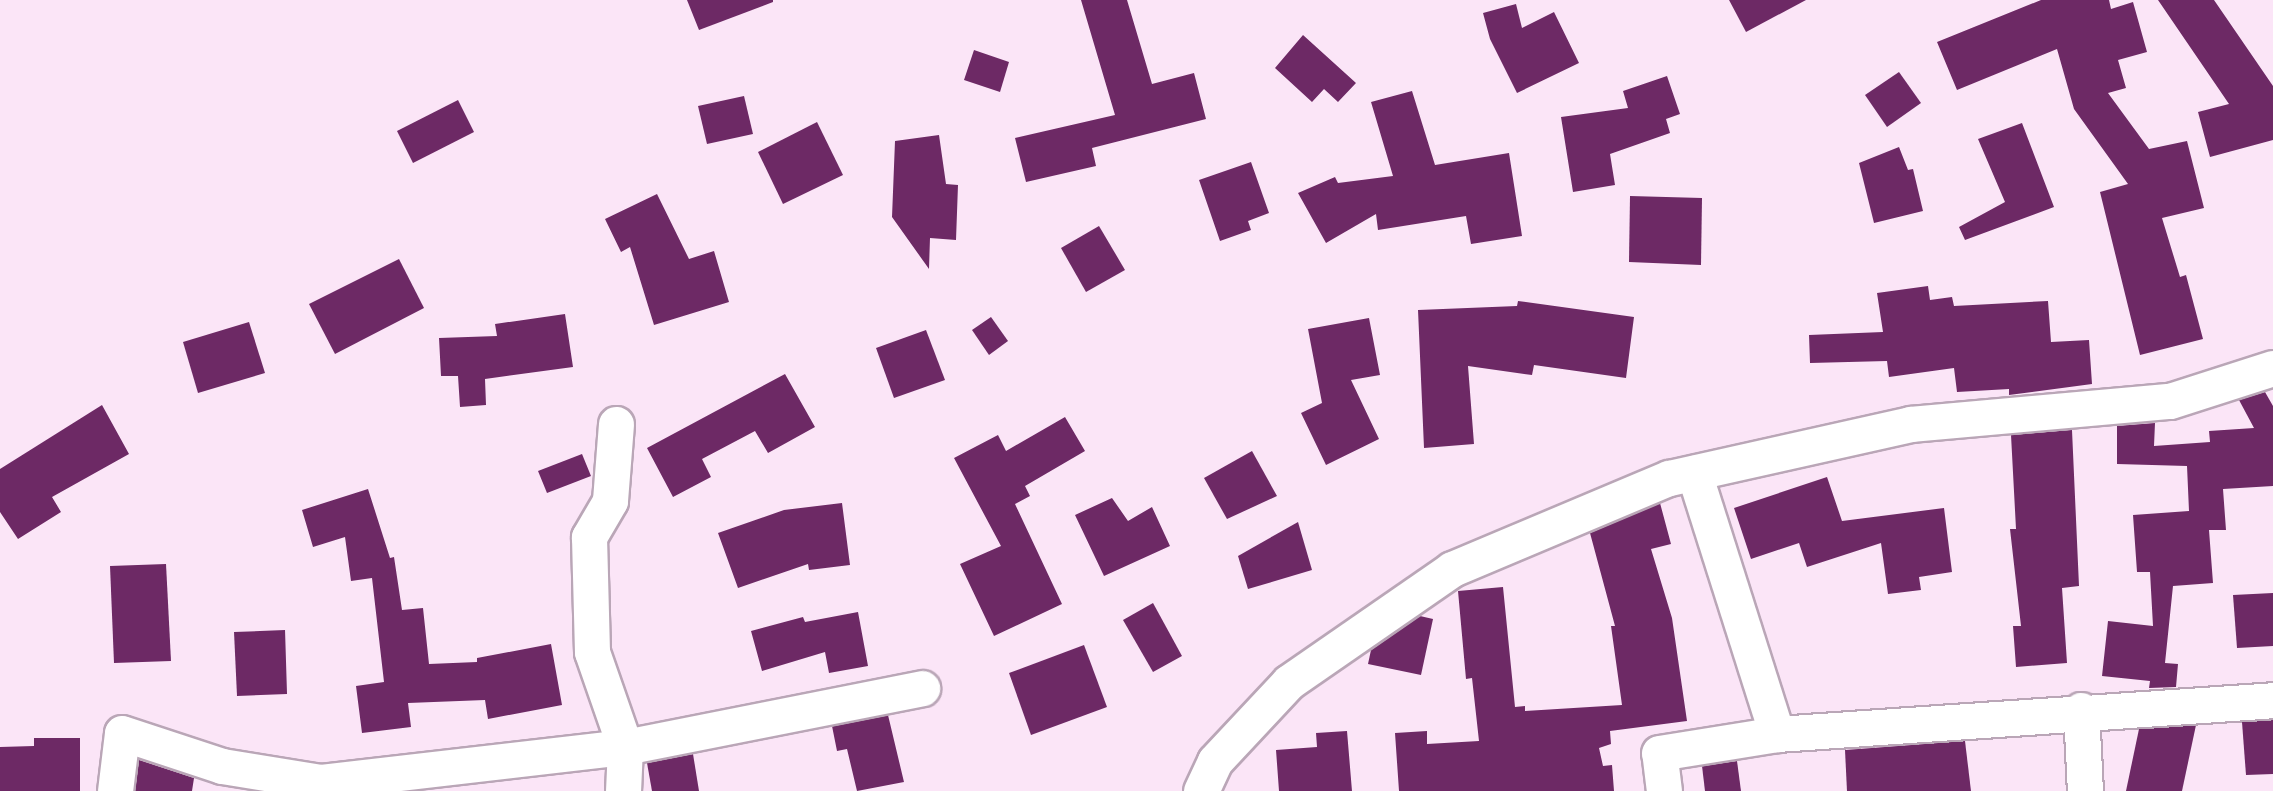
<!DOCTYPE html>
<style>
body{margin:0}
#map{position:relative;width:2273px;height:791px;overflow:hidden;background:#fbe5f7;font-family:"DejaVu Sans",sans-serif}
div>[style]{position:absolute}
[style*='--x']{left:calc(var(--x)*1px);top:calc(var(--y)*1px);width:calc(var(--w)*1px);rotate:calc(var(--a)*1deg)}
.building>*{inset:0;background:#6d2965}
.roads{filter:drop-shadow(2px 0 #baa6b7) drop-shadow(-2px 0 #baa6b7) drop-shadow(0 2px #baa6b7) drop-shadow(0 -2px #baa6b7)}
.minor>*{height:35px;margin:-17.5px;padding:0 17.5px;transform-origin:17.5px;border-radius:17.5px;background:#fff}
span{translate:-50% -50%;white-space:nowrap;text-align:center;line-height:1.15;-webkit-text-stroke:7px #fbe5f7;paint-order:stroke}
</style>
<div id="map">
<div class="building">
<i style="clip-path:polygon(687px 0,773px 0,773px 2px,699px 30px)"></i>
<i style="clip-path:polygon(1081px 0,1127px 0,1152px 84px,1194px 73px,1206px 119px,1092px 148px,1096px 166px,1026px 182px,1015px 138px,1115px 115px)"></i>
<i style="clip-path:polygon(1729px 0,1806px 0,1746px 32px)"></i>
<i style="clip-path:polygon(2041px 0,2109px 0,2111px 9px,2133px 2px,2147px 52px,2118px 60px,2126px 88px,2108px 93px,2149px 149px,2187px 141px,2204px 208px,2162px 218px,2180px 277px,2186px 275px,2203px 339px,2140px 355px,2100px 192px,2128px 184px,2074px 109px,2057px 49px,1957px 90px,1937px 42px)"></i>
<i style="clip-path:polygon(2158px 0,2214px 0,2273px 86px,2273px 140px,2210px 157px,2198px 112px,2229px 104px)"></i>
<i style="clip-path:polygon(1516px 4px,1522px 28px,1554px 12px,1579px 63px,1517px 93px,1490px 39px,1483px 13px)"></i>
<i style="clip-path:polygon(1303px 35px,1356px 83px,1338px 102px,1324px 89px,1312px 102px,1275px 68px)"></i>
<i style="clip-path:polygon(974px 50px,1009px 62px,1000px 92px,964px 80px)"></i>
<i style="clip-path:polygon(1899px 72px,1921px 103px,1887px 127px,1865px 95px)"></i>
<i style="clip-path:polygon(1667px 76px,1680px 114px,1666px 119px,1670px 133px,1610px 154px,1615px 185px,1573px 192px,1561px 117px,1628px 108px,1623px 91px)"></i>
<i style="clip-path:polygon(1412px 91px,1435px 165px,1509px 153px,1522px 236px,1471px 244px,1466px 216px,1378px 230px,1376px 214px,1326px 243px,1298px 193px,1335px 177px,1338px 183px,1393px 176px,1371px 102px)"></i>
<i style="clip-path:polygon(744px 96px,753px 134px,707px 144px,698px 106px)"></i>
<i style="clip-path:polygon(458px 100px,474px 132px,413px 163px,397px 131px)"></i>
<i style="clip-path:polygon(817px 122px,843px 175px,783px 204px,758px 152px)"></i>
<i style="clip-path:polygon(2022px 123px,2054px 207px,1965px 240px,1959px 227px,2005px 202px,1978px 139px)"></i>
<i style="clip-path:polygon(939px 135px,946px 184px,958px 185px,956px 240px,930px 238px,929px 269px,892px 217px,895px 141px)"></i>
<i style="clip-path:polygon(1899px 147px,1908px 170px,1913px 169px,1923px 211px,1874px 223px,1859px 163px)"></i>
<i style="clip-path:polygon(1251px 162px,1269px 213px,1248px 221px,1251px 230px,1220px 241px,1199px 180px)"></i>
<i style="clip-path:polygon(657px 194px,689px 259px,714px 251px,729px 302px,654px 325px,630px 247px,621px 252px,605px 219px)"></i>
<i style="clip-path:polygon(1630px 196px,1702px 198px,1701px 265px,1629px 262px)"></i>
<i style="clip-path:polygon(1099px 226px,1125px 270px,1086px 292px,1061px 248px)"></i>
<i style="clip-path:polygon(399px 259px,424px 308px,335px 354px,309px 304px)"></i>
<i style="clip-path:polygon(1928px 286px,1930px 300px,1952px 297px,1954px 306px,2048px 301px,2051px 342px,2089px 340px,2092px 384px,2009px 395px,2009px 389px,1957px 392px,1954px 368px,1889px 377px,1887px 361px,1810px 363px,1809px 335px,1883px 332px,1877px 293px)"></i>
<i style="clip-path:polygon(1518px 301px,1634px 317px,1626px 378px,1534px 365px,1532px 375px,1468px 366px,1474px 444px,1424px 448px,1418px 310px,1517px 306px)"></i>
<i style="clip-path:polygon(565px 314px,573px 367px,485px 379px,486px 405px,460px 407px,458px 376px,441px 376px,439px 338px,497px 336px,495px 324px)"></i>
<i style="clip-path:polygon(991px 317px,1008px 341px,989px 355px,972px 330px)"></i>
<i style="clip-path:polygon(1369px 318px,1380px 375px,1351px 380px,1379px 439px,1326px 465px,1301px 413px,1322px 403px,1308px 329px)"></i>
<i style="clip-path:polygon(249px 322px,265px 373px,198px 393px,183px 342px)"></i>
<i style="clip-path:polygon(926px 330px,945px 380px,894px 398px,876px 348px)"></i>
<i style="clip-path:polygon(785px 374px,815px 427px,768px 453px,755px 431px,702px 459px,711px 477px,673px 497px,647px 448px)"></i>
<i style="clip-path:polygon(2265px 392px,2273px 406px,2273px 486px,2223px 489px,2226px 530px,2209px 530px,2213px 583px,2173px 586px,2165px 663px,2178px 664px,2176px 687px,2149px 688px,2150px 681px,2102px 676px,2108px 621px,2153px 626px,2150px 572px,2137px 572px,2133px 515px,2189px 511px,2187px 466px,2117px 464px,2117px 426px,2155px 423px,2154px 446px,2210px 442px,2209px 431px,2254px 428px,2239px 400px)"></i>
<i style="clip-path:polygon(102px 405px,129px 454px,52px 497px,61px 512px,18px 539px,0 512px,0 469px)"></i>
<i style="clip-path:polygon(1065px 417px,1085px 451px,1025px 486px,1030px 496px,1015px 504px,1062px 604px,994px 636px,960px 564px,1001px 546px,954px 458px,998px 435px,1006px 451px)"></i>
<i style="clip-path:polygon(2072px 430px,2079px 586px,2062px 588px,2067px 663px,2016px 667px,2013px 626px,2021px 626px,2010px 529px,2016px 529px,2011px 435px)"></i>
<i style="clip-path:polygon(1252px 451px,1277px 496px,1227px 519px,1204px 478px)"></i>
<i style="clip-path:polygon(582px 454px,591px 476px,547px 493px,538px 471px)"></i>
<i style="clip-path:polygon(1827px 477px,1842px 521px,1944px 508px,1952px 572px,1919px 577px,1921px 590px,1888px 594px,1881px 543px,1807px 567px,1799px 543px,1751px 559px,1734px 508px)"></i>
<i style="clip-path:polygon(368px 489px,390px 558px,394px 557px,402px 610px,423px 608px,429px 664px,477px 662px,477px 658px,551px 644px,562px 705px,488px 719px,485px 700px,408px 703px,411px 727px,362px 733px,356px 686px,384px 682px,372px 578px,351px 581px,345px 537px,313px 547px,302px 510px)"></i>
<i style="clip-path:polygon(1112px 498px,1128px 521px,1152px 507px,1170px 546px,1104px 576px,1075px 515px)"></i>
<i style="clip-path:polygon(842px 503px,850px 565px,809px 570px,808px 564px,738px 588px,718px 533px,784px 510px)"></i>
<i style="clip-path:polygon(1660px 503px,1671px 544px,1651px 549px,1672px 618px,1687px 721px,1610px 731px,1611px 744px,1599px 748px,1603px 766px,1612px 765px,1614px 791px,1399px 791px,1395px 733px,1427px 731px,1427px 744px,1479px 741px,1472px 678px,1466px 679px,1458px 591px,1503px 587px,1515px 707px,1525px 706px,1525px 711px,1622px 705px,1611px 626px,1615px 626px,1590px 533px)"></i>
<i style="clip-path:polygon(1298px 522px,1312px 570px,1248px 589px,1238px 556px)"></i>
<i style="clip-path:polygon(166px 564px,171px 661px,114px 663px,110px 566px)"></i>
<i style="clip-path:polygon(2273px 593px,2273px 646px,2237px 648px,2233px 595px)"></i>
<i style="clip-path:polygon(1153px 603px,1182px 656px,1153px 672px,1123px 620px)"></i>
<i style="clip-path:polygon(858px 612px,868px 666px,829px 673px,825px 652px,762px 671px,751px 631px,803px 617px,805px 622px)"></i>
<i style="clip-path:polygon(1420px 616px,1433px 619px,1421px 675px,1368px 664px,1371px 650px)"></i>
<i style="clip-path:polygon(285px 630px,287px 694px,237px 696px,234px 632px)"></i>
<i style="clip-path:polygon(1084px 645px,1107px 707px,1031px 735px,1009px 673px)"></i>
<i style="clip-path:polygon(888px 715px,904px 782px,857px 791px,847px 749px,837px 751px,832px 726px)"></i>
<i style="clip-path:polygon(2273px 720px,2273px 774px,2246px 775px,2242px 722px)"></i>
<i style="clip-path:polygon(2196px 725px,2182px 791px,2126px 791px,2139px 729px)"></i>
<i style="clip-path:polygon(1347px 731px,1352px 791px,1279px 791px,1276px 750px,1317px 747px,1316px 733px)"></i>
<i style="clip-path:polygon(34px 738px,80px 738px,80px 791px,0 791px,0 747px,34px 746px)"></i>
<i style="clip-path:polygon(1965px 741px,1971px 791px,1847px 791px,1845px 750px)"></i>
<i style="clip-path:polygon(693px 754px,699px 791px,652px 791px,647px 763px)"></i>
<i style="clip-path:polygon(139px 760px,194px 778px,192px 791px,135px 791px)"></i>
<i style="clip-path:polygon(1737px 761px,1741px 791px,1705px 791px,1702px 766px)"></i>
</div>
<div class="roads">
<div class="minor">
<i style="--x:616;--y:424;--w:77;--a:94.5"></i>
<i style="--x:610;--y:501;--w:42;--a:120.3"></i>
<i style="--x:589;--y:537;--w:115;--a:88.5"></i>
<i style="--x:592;--y:652;--w:101;--a:70.8"></i>
<i style="--x:625;--y:747;--w:44;--a:92.6"></i>
<i style="--x:1694;--y:473;--w:274;--a:72.4"></i>
<i style="--x:2081;--y:710;--w:81;--a:87.2"></i>
<i style="--x:115;--y:791;--w:58;--a:-83.1"></i>
<i style="--x:122;--y:733;--w:105;--a:18.3"></i>
<i style="--x:222;--y:766;--w:100;--a:9.2"></i>
<i style="--x:321;--y:782;--w:306;--a:-6.6"></i>
<i style="--x:625;--y:747;--w:303;--a:-11.2"></i>
<i style="--x:1201;--y:791;--w:33;--a:-65"></i>
<i style="--x:1215;--y:761;--w:108;--a:-46.9"></i>
<i style="--x:1289;--y:682;--w:198;--a:-34.7"></i>
<i style="--x:1452;--y:569;--w:235;--a:-22.8"></i>
<i style="--x:1669;--y:478;--w:247;--a:-12.6"></i>
<i style="--x:1910;--y:424;--w:261;--a:-5.1"></i>
<i style="--x:2170;--y:401;--w:108;--a:-17.8"></i>
<i style="--x:1664;--y:791;--w:38;--a:-97"></i>
<i style="--x:1659;--y:753;--w:120;--a:-9.1"></i>
<i style="--x:1777;--y:734;--w:497;--a:-3.9"></i>
</div>
</div>
</div>
